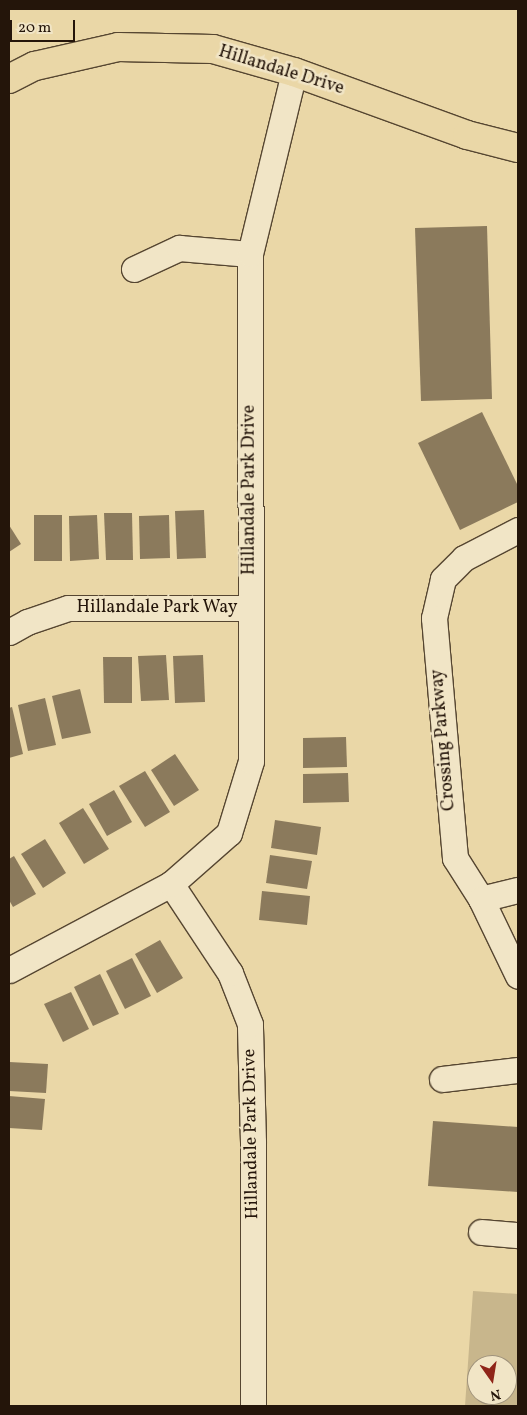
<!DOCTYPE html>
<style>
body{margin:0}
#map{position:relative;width:527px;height:1415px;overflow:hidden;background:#ead7a7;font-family:Vollkorn,serif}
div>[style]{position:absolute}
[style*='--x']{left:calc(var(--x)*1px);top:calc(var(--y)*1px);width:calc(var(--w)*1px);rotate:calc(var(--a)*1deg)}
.green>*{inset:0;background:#c8b68c}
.building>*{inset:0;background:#8b7a5c}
.roads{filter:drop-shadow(1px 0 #564631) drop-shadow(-1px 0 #564631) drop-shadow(0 1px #564631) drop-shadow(0 -1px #564631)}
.minor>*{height:25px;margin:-12.5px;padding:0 12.5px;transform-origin:12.5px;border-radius:12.5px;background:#f1e5c6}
.major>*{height:28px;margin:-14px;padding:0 14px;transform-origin:14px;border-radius:14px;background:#ead7a7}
span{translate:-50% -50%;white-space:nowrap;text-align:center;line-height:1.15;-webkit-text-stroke:5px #f1e5c6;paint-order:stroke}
.street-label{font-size:18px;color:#24150a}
.frame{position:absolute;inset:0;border:10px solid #24150a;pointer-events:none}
.north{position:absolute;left:467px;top:1355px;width:50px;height:50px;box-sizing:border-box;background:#f1e5c6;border:1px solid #9f927b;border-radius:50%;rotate:167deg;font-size:14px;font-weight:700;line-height:20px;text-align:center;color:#24150a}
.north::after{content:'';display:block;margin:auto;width:18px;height:22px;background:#8f2418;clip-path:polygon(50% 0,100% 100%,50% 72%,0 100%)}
.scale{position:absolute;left:10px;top:20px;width:65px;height:22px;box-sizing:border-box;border:2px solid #24150a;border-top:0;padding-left:6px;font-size:15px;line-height:18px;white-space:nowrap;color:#24150a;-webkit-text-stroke:4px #f1e5c6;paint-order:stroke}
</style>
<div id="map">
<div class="green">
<i style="clip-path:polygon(evenodd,473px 1291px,518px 1294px,518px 1406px,465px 1406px,473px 1291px,477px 1365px,507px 1365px,507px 1395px,477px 1395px,477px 1365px)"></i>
</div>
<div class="building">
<i style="clip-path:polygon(487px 226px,492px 399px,421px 401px,415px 228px)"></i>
<i style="clip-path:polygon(482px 412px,518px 486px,518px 502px,460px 530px,418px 443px)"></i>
<i style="clip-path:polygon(204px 510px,206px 558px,177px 559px,175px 511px)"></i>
<i style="clip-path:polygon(104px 513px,132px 513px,133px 560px,106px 560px)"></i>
<i style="clip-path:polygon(34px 515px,62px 515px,62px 561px,34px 561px)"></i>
<i style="clip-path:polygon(97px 515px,99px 559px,70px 561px,69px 516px)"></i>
<i style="clip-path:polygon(169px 515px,170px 558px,140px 559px,139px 516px)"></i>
<i style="clip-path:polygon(9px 525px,21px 544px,9px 552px)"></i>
<i style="clip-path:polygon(166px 655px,169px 700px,141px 701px,138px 656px)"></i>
<i style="clip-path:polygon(203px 655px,205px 702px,175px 703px,173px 656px)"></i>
<i style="clip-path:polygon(103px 657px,132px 657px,132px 703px,104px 703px)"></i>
<i style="clip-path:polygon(80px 689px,91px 733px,62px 739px,52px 696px)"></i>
<i style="clip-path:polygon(45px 698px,56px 745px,28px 751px,18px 705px)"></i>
<i style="clip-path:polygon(12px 707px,23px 754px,9px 758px,9px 708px)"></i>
<i style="clip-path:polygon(346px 737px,347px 767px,303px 768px,303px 738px)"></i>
<i style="clip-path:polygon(175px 754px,199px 790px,174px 806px,151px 770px)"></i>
<i style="clip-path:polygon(145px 771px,170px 812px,145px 827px,119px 786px)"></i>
<i style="clip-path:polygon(348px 773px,349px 802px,303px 803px,303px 774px)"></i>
<i style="clip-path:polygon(114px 790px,132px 822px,107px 836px,89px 804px)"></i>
<i style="clip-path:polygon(83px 808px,109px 849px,84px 864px,59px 823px)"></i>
<i style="clip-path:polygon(275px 820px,321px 827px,317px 855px,271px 848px)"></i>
<i style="clip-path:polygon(45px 839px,66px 873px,43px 888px,21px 854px)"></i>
<i style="clip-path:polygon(270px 855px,312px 861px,307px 889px,266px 883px)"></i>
<i style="clip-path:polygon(14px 856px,36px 894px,13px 907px,9px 900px,9px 859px)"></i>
<i style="clip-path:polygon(262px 891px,310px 896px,307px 925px,259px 920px)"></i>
<i style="clip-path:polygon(160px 940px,183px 978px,157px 993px,135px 954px)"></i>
<i style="clip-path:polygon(132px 958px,151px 996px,125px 1009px,106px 971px)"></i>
<i style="clip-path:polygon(100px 974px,119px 1014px,93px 1026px,74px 987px)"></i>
<i style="clip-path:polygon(71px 992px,89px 1029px,63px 1042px,44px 1004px)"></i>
<i style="clip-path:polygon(9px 1062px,48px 1064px,46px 1093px,9px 1091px)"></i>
<i style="clip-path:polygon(9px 1096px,45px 1099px,42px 1130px,9px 1128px)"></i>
<i style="clip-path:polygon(433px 1121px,518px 1127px,518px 1192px,428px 1186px)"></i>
</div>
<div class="roads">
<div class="minor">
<i style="--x:134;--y:269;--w:50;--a:-25"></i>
<i style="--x:179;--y:248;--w:71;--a:4.8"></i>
<i style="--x:518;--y:530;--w:61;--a:152.6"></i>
<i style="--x:464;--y:558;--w:30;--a:135"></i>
<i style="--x:443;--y:579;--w:40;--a:103"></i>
<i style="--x:434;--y:618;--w:241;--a:85"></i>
<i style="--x:455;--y:858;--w:49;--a:57.6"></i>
<i style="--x:481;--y:899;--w:85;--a:64.3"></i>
<i style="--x:9;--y:632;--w:21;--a:-29"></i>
<i style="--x:27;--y:622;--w:43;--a:-18.9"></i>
<i style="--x:68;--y:608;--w:183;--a:0"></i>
<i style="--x:481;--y:899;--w:38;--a:-14"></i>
<i style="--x:9;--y:970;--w:183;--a:-28"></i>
<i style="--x:442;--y:1079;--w:77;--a:-6.8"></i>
<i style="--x:481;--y:1232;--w:37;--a:5"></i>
<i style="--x:253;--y:1406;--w:264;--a:-90"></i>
<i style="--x:253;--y:1142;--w:118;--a:-91.5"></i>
<i style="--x:250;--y:1024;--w:55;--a:-111.4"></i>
<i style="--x:230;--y:973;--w:107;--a:-123.5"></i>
<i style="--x:171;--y:884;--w:77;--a:-41.3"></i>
<i style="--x:229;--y:833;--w:75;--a:-73"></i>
<i style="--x:251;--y:761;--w:507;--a:-90.11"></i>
<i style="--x:250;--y:254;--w:187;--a:-76.4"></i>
</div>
<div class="major">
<i style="--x:9;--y:79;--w:29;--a:-27"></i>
<i style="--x:35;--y:66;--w:85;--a:-12.9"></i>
<i style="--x:118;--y:47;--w:95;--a:1.2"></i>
<i style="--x:213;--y:49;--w:84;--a:15.9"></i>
<i style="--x:294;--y:72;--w:184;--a:20"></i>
<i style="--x:467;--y:135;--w:53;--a:14.3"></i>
</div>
</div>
<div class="street-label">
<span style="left:281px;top:71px;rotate:17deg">Hillandale Drive</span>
<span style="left:250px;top:490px;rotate:-90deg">Hillandale Park Drive</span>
<span style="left:157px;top:608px">Hillandale Park Way</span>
<span style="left:444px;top:740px;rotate:-95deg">Crossing Parkway</span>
<span style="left:252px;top:1134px;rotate:-91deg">Hillandale Park Drive</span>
</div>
<div class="frame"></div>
<div class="north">N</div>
<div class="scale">20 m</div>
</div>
